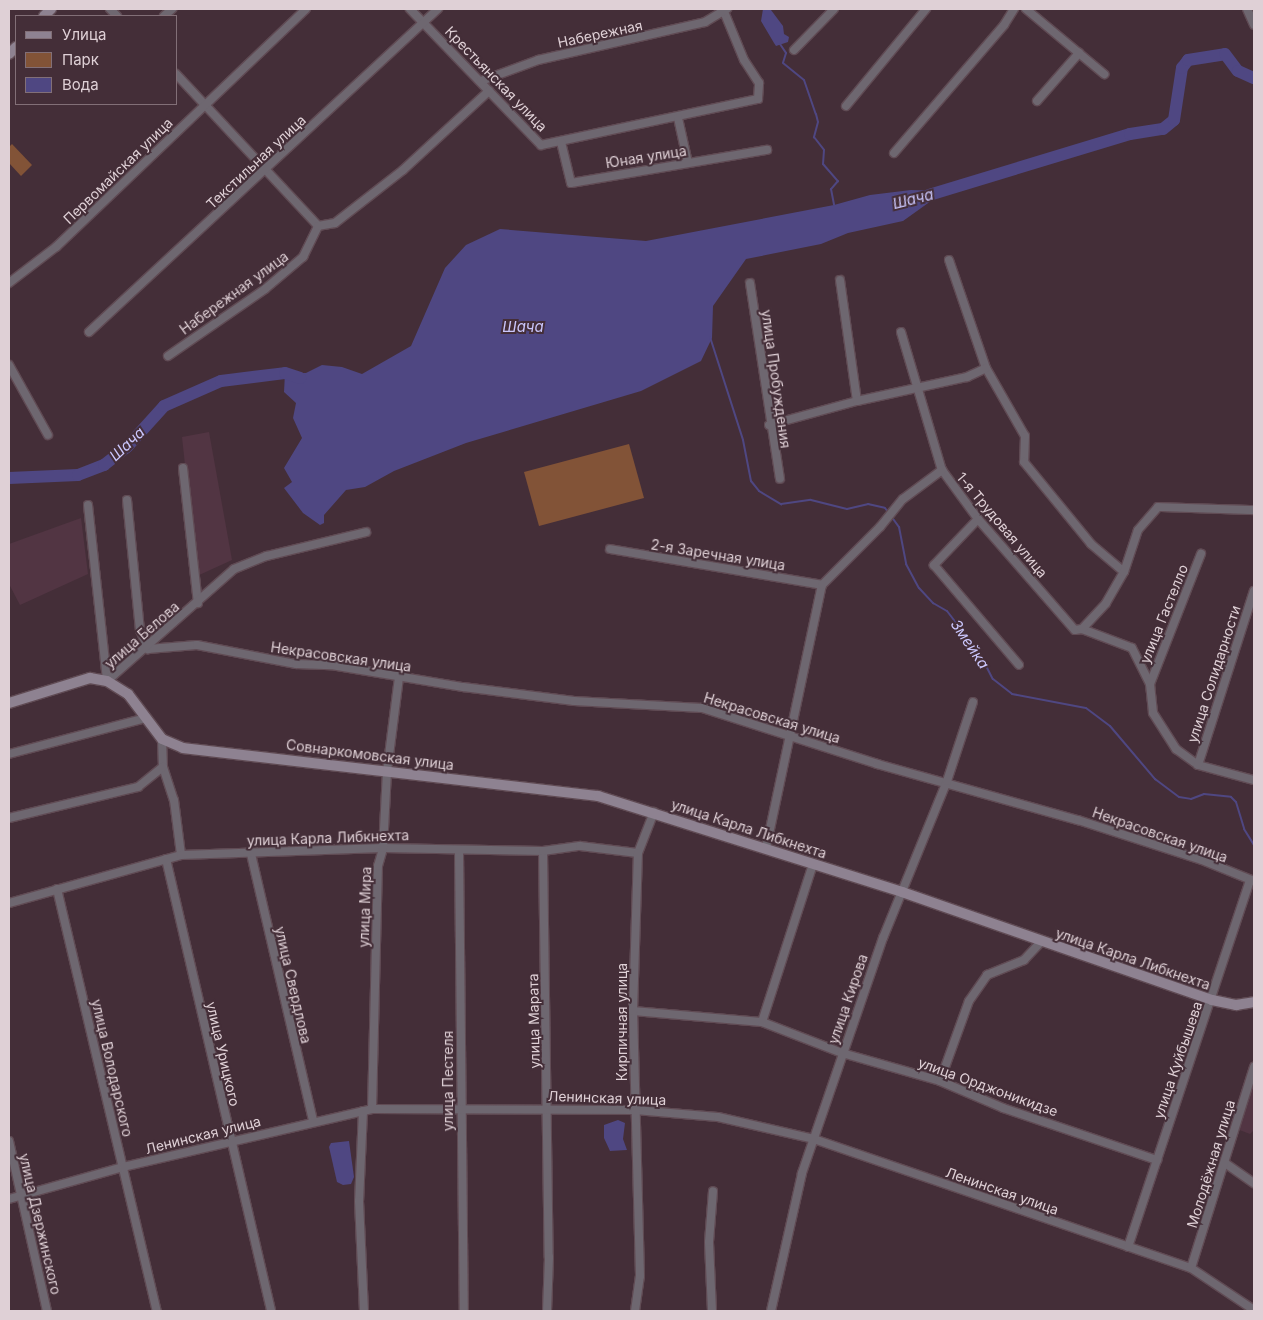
<!DOCTYPE html>
<meta charset="utf-8">
<style>
body{margin:0}
#map{position:relative;width:1263px;height:1320px;overflow:hidden;background:#442e38;font-family:Inter,sans-serif}
div>[style]{position:absolute}
[style*='--x']{left:calc(var(--x)*1px);top:calc(var(--y)*1px);width:calc(var(--w)*1px);rotate:calc(var(--a)*1deg)}
.built>*{inset:0;background:#523543}
.green>*{inset:0;background:#825337}
.water>*{inset:0;background:#4f4782}
.stream>*{height:2px;margin:-1px;padding:0 1px;transform-origin:1px;border-radius:1px;background:#4f4782}
.river>*{height:12px;margin:-6px;padding:0 6px;transform-origin:6px;border-radius:6px;background:#4f4782}
.roads{filter:drop-shadow(1px 0 #604b54) drop-shadow(-1px 0 #604b54) drop-shadow(0 1px #604b54) drop-shadow(0 -1px #604b54)}
.street>*{height:8px;margin:-4px;padding:0 4px;transform-origin:4px;border-radius:4px;background:#6e6770}
.secondary>*{height:10px;margin:-5px;padding:0 5px;transform-origin:5px;border-radius:5px;background:#8e8291}
span{translate:-50% -50%;white-space:nowrap;text-align:center;line-height:1.15;-webkit-text-stroke:4px #442e38;paint-order:stroke}
.street-label{font-size:14px;color:#dfd0d6}
.water-label{font-size:15px;color:#cac6fc;font-style:italic}
.frame{position:absolute;inset:0;border:10px solid #dfd0d6;pointer-events:none}
.legend{position:absolute;left:15px;top:15px;width:162px;height:90px;box-sizing:border-box;background:#442e38;border:1px solid #826f77;margin:0;padding:6px 9px;list-style:none;font-size:15px;color:#dfd0d6}
.legend li{display:flex;align-items:center;gap:10px;height:25px}
.legend b{width:25px;border:1px solid #826f77}
</style>
<div id="map">
<div class="built">
<i style="clip-path:polygon(209px 432px,232px 560px,197px 576px,182px 437px)"></i>
<i style="clip-path:polygon(81px 518px,88px 574px,20px 605px,9px 584px,9px 544px)"></i>
<i style="clip-path:polygon(1254px 1078px,1254px 1130px,1250px 1134px,1237px 1129px)"></i>
</div>
<div class="green">
<i style="clip-path:polygon(12px 144px,32px 165px,21px 176px,9px 163px,9px 147px)"></i>
<i style="clip-path:polygon(629px 444px,644px 498px,539px 526px,524px 472px)"></i>
</div>
<div class="water">
<i style="clip-path:polygon(763px 9px,771px 10px,783px 26px,784px 34px,789px 37px,788px 42px,776px 46px,774px 43px,761px 21px)"></i>
<i style="clip-path:polygon(911px 190px,945px 191px,903px 221px,848px 233px,821px 244px,746px 259px,713px 306px,712px 338px,701px 361px,641px 391px,466px 443px,394px 471px,365px 487px,346px 490px,324px 515px,324px 523px,320px 525px,303px 513px,284px 488px,292px 482px,284px 468px,302px 438px,293px 418px,296px 403px,284px 392px,285px 373px,306px 373px,322px 365px,342px 367px,362px 374px,411px 346px,445px 268px,466px 245px,500px 229px,646px 241px,834px 205px,870px 195px)"></i>
<i style="clip-path:polygon(618px 1120px,625px 1123px,623px 1139px,627px 1150px,610px 1151px,604px 1138px,604px 1125px)"></i>
<i style="clip-path:polygon(349px 1141px,354px 1177px,351px 1184px,343px 1185px,337px 1182px,329px 1147px,331px 1143px)"></i>
</div>
<div class="stream">
<i style="--x:780;--y:44;--w:11;--a:56"></i>
<i style="--x:786;--y:53;--w:10;--a:107"></i>
<i style="--x:783;--y:63;--w:27;--a:39"></i>
<i style="--x:804;--y:80;--w:36;--a:71"></i>
<i style="--x:816;--y:114;--w:8;--a:76"></i>
<i style="--x:818;--y:122;--w:16;--a:105"></i>
<i style="--x:814;--y:137;--w:16;--a:52"></i>
<i style="--x:824;--y:150;--w:14;--a:94"></i>
<i style="--x:823;--y:164;--w:23;--a:49"></i>
<i style="--x:838;--y:181;--w:11;--a:131"></i>
<i style="--x:831;--y:189;--w:16;--a:79"></i>
<i style="--x:710;--y:337;--w:108;--a:72.2"></i>
<i style="--x:743;--y:440;--w:42;--a:79"></i>
<i style="--x:751;--y:481;--w:13;--a:51"></i>
<i style="--x:759;--y:491;--w:26;--a:31"></i>
<i style="--x:781;--y:504;--w:30;--a:-8"></i>
<i style="--x:811;--y:500;--w:37;--a:14"></i>
<i style="--x:847;--y:509;--w:22;--a:-13"></i>
<i style="--x:868;--y:504;--w:17;--a:13"></i>
<i style="--x:885;--y:508;--w:5;--a:53"></i>
<i style="--x:891;--y:516;--w:14;--a:54"></i>
<i style="--x:899;--y:527;--w:38;--a:79"></i>
<i style="--x:906;--y:564;--w:27;--a:62"></i>
<i style="--x:919;--y:588;--w:21;--a:47"></i>
<i style="--x:933;--y:603;--w:16;--a:30"></i>
<i style="--x:947;--y:611;--w:54;--a:52.5"></i>
<i style="--x:980;--y:654;--w:28;--a:63"></i>
<i style="--x:993;--y:679;--w:24;--a:38"></i>
<i style="--x:1012;--y:694;--w:75;--a:10.7"></i>
<i style="--x:1086;--y:708;--w:30;--a:37"></i>
<i style="--x:1110;--y:726;--w:70;--a:49.7"></i>
<i style="--x:1155;--y:779;--w:30;--a:37"></i>
<i style="--x:1179;--y:797;--w:12;--a:9"></i>
<i style="--x:1191;--y:799;--w:14;--a:-21"></i>
<i style="--x:1204;--y:794;--w:27;--a:6"></i>
<i style="--x:1231;--y:797;--w:7;--a:45"></i>
<i style="--x:1236;--y:802;--w:28;--a:73"></i>
<i style="--x:1244;--y:829;--w:19;--a:58"></i>
</div>
<div class="river">
<i style="--x:929;--y:195;--w:210;--a:-16.9"></i>
<i style="--x:1130;--y:134;--w:33;--a:-9"></i>
<i style="--x:1163;--y:129;--w:14;--a:-39"></i>
<i style="--x:1174;--y:120;--w:53;--a:-81.3"></i>
<i style="--x:1182;--y:68;--w:10;--a:-53"></i>
<i style="--x:1188;--y:60;--w:37;--a:-9"></i>
<i style="--x:1225;--y:54;--w:21;--a:53"></i>
<i style="--x:1238;--y:71;--w:17;--a:24"></i>
<i style="--x:9;--y:478;--w:69;--a:-2.5"></i>
<i style="--x:78;--y:475;--w:28;--a:-21"></i>
<i style="--x:104;--y:465;--w:29;--a:-38"></i>
<i style="--x:127;--y:447;--w:55;--a:-47.9"></i>
<i style="--x:164;--y:406;--w:62;--a:-23.7"></i>
<i style="--x:221;--y:381;--w:64;--a:-7.1"></i>
<i style="--x:285;--y:373;--w:16;--a:18"></i>
</div>
<div class="roads">
<div class="street">
<i style="--x:110;--y:9;--w:10;--a:45"></i>
<i style="--x:410;--y:9;--w:189;--a:46.1"></i>
<i style="--x:541;--y:145;--w:222;--a:-12"></i>
<i style="--x:758;--y:99;--w:16;--a:-86"></i>
<i style="--x:759;--y:83;--w:27;--a:-123"></i>
<i style="--x:744;--y:60;--w:55;--a:-112.4"></i>
<i style="--x:1026;--y:9;--w:102;--a:39.8"></i>
<i style="--x:1247;--y:9;--w:17;--a:66"></i>
<i style="--x:164;--y:16;--w:11;--a:-41"></i>
<i style="--x:794;--y:50;--w:57;--a:-45.7"></i>
<i style="--x:176;--y:74;--w:208;--a:46.9"></i>
<i style="--x:481;--y:81;--w:61;--a:-20.2"></i>
<i style="--x:538;--y:60;--w:171;--a:-12.8"></i>
<i style="--x:705;--y:22;--w:26;--a:-31"></i>
<i style="--x:1037;--y:101;--w:64;--a:-48.8"></i>
<i style="--x:846;--y:106;--w:126;--a:-50.5"></i>
<i style="--x:678;--y:118;--w:46;--a:77.5"></i>
<i style="--x:561;--y:142;--w:42;--a:76.3"></i>
<i style="--x:571;--y:183;--w:199;--a:-9.6"></i>
<i style="--x:894;--y:153;--w:169;--a:-49.3"></i>
<i style="--x:1004;--y:25;--w:19;--a:-58"></i>
<i style="--x:949;--y:260;--w:114;--a:71.1"></i>
<i style="--x:986;--y:368;--w:78;--a:60.2"></i>
<i style="--x:1025;--y:436;--w:26;--a:92"></i>
<i style="--x:1024;--y:462;--w:106;--a:50.7"></i>
<i style="--x:1091;--y:544;--w:43;--a:40.3"></i>
<i style="--x:840;--y:280;--w:122;--a:82"></i>
<i style="--x:9;--y:283;--w:59;--a:-37.5"></i>
<i style="--x:56;--y:247;--w:345;--a:-43.6"></i>
<i style="--x:750;--y:283;--w:198;--a:81.3"></i>
<i style="--x:89;--y:332;--w:476;--a:-42.8"></i>
<i style="--x:901;--y:332;--w:144;--a:73.5"></i>
<i style="--x:942;--y:470;--w:61;--a:53.7"></i>
<i style="--x:978;--y:519;--w:147;--a:48.9"></i>
<i style="--x:1075;--y:630;--w:7;--a:-8"></i>
<i style="--x:1082;--y:629;--w:53;--a:20.8"></i>
<i style="--x:1132;--y:648;--w:40;--a:63.4"></i>
<i style="--x:1150;--y:684;--w:29;--a:84"></i>
<i style="--x:1153;--y:713;--w:43;--a:57.4"></i>
<i style="--x:1176;--y:749;--w:27;--a:36"></i>
<i style="--x:1198;--y:765;--w:58;--a:15"></i>
<i style="--x:168;--y:356;--w:118;--a:-34.6"></i>
<i style="--x:265;--y:289;--w:50;--a:-40.1"></i>
<i style="--x:303;--y:257;--w:34;--a:-64"></i>
<i style="--x:318;--y:226;--w:17;--a:-10"></i>
<i style="--x:335;--y:223;--w:86;--a:-37.9"></i>
<i style="--x:403;--y:170;--w:117;--a:-42.6"></i>
<i style="--x:9;--y:365;--w:80;--a:60.9"></i>
<i style="--x:769;--y:425;--w:91;--a:-15.3"></i>
<i style="--x:857;--y:401;--w:113;--a:-12.3"></i>
<i style="--x:967;--y:377;--w:21;--a:-25"></i>
<i style="--x:183;--y:468;--w:136;--a:83.7"></i>
<i style="--x:127;--y:500;--w:131;--a:84.3"></i>
<i style="--x:140;--y:630;--w:21;--a:67"></i>
<i style="--x:148;--y:649;--w:49;--a:-4.7"></i>
<i style="--x:197;--y:645;--w:101;--a:10.9"></i>
<i style="--x:296;--y:664;--w:35;--a:2"></i>
<i style="--x:331;--y:665;--w:134;--a:9.5"></i>
<i style="--x:463;--y:687;--w:112;--a:7.2"></i>
<i style="--x:574;--y:701;--w:128;--a:3.1"></i>
<i style="--x:702;--y:708;--w:184;--a:17.7"></i>
<i style="--x:877;--y:764;--w:209;--a:15.6"></i>
<i style="--x:1078;--y:820;--w:130;--a:17.9"></i>
<i style="--x:1202;--y:860;--w:56;--a:22"></i>
<i style="--x:88;--y:505;--w:177;--a:83.8"></i>
<i style="--x:978;--y:519;--w:64;--a:133.7"></i>
<i style="--x:934;--y:565;--w:131;--a:49.6"></i>
<i style="--x:610;--y:549;--w:215;--a:9.6"></i>
<i style="--x:1082;--y:629;--w:35;--a:-47"></i>
<i style="--x:1106;--y:603;--w:36;--a:-60"></i>
<i style="--x:1124;--y:572;--w:44;--a:-71.6"></i>
<i style="--x:1138;--y:530;--w:30;--a:-49"></i>
<i style="--x:1158;--y:507;--w:96;--a:1.8"></i>
<i style="--x:107;--y:681;--w:169;--a:-41.4"></i>
<i style="--x:234;--y:569;--w:35;--a:-22"></i>
<i style="--x:267;--y:556;--w:102;--a:-13.6"></i>
<i style="--x:1150;--y:684;--w:140;--a:-68.6"></i>
<i style="--x:162;--y:739;--w:28;--a:88"></i>
<i style="--x:163;--y:767;--w:35;--a:72"></i>
<i style="--x:174;--y:800;--w:55;--a:82.7"></i>
<i style="--x:9;--y:754;--w:142;--a:-14.7"></i>
<i style="--x:1198;--y:765;--w:183;--a:-72.2"></i>
<i style="--x:9;--y:818;--w:133;--a:-13.5"></i>
<i style="--x:138;--y:787;--w:32;--a:-39"></i>
<i style="--x:766;--y:848;--w:269;--a:-78"></i>
<i style="--x:822;--y:585;--w:82;--a:-45"></i>
<i style="--x:880;--y:527;--w:36;--a:-51"></i>
<i style="--x:903;--y:499;--w:49;--a:-36.6"></i>
<i style="--x:459;--y:851;--w:460;--a:89.4"></i>
<i style="--x:543;--y:851;--w:406;--a:89.2"></i>
<i style="--x:549;--y:1257;--w:54;--a:92.1"></i>
<i style="--x:251;--y:854;--w:274;--a:76.9"></i>
<i style="--x:166;--y:859;--w:464;--a:76.9"></i>
<i style="--x:57;--y:889;--w:434;--a:76.7"></i>
<i style="--x:9;--y:903;--w:179;--a:-15.6"></i>
<i style="--x:181;--y:855;--w:202;--a:-2"></i>
<i style="--x:383;--y:848;--w:160;--a:1.1"></i>
<i style="--x:543;--y:851;--w:37;--a:-8"></i>
<i style="--x:580;--y:846;--w:58;--a:6.9"></i>
<i style="--x:638;--y:853;--w:44;--a:-68.7"></i>
<i style="--x:633;--y:1011;--w:129;--a:4.9"></i>
<i style="--x:762;--y:1022;--w:86;--a:21.2"></i>
<i style="--x:842;--y:1053;--w:102;--a:15.9"></i>
<i style="--x:940;--y:1081;--w:69;--a:23.2"></i>
<i style="--x:1003;--y:1108;--w:163;--a:18.7"></i>
<i style="--x:762;--y:1022;--w:166;--a:-72.1"></i>
<i style="--x:940;--y:1081;--w:85;--a:-70.1"></i>
<i style="--x:969;--y:1001;--w:32;--a:-55"></i>
<i style="--x:987;--y:975;--w:40;--a:-22"></i>
<i style="--x:1024;--y:960;--w:25;--a:-47"></i>
<i style="--x:372;--y:1109;--w:243;--a:-88.6"></i>
<i style="--x:378;--y:866;--w:19;--a:-74"></i>
<i style="--x:383;--y:848;--w:77;--a:-87"></i>
<i style="--x:387;--y:771;--w:95;--a:-82.7"></i>
<i style="--x:363;--y:1111;--w:90;--a:92.5"></i>
<i style="--x:359;--y:1201;--w:110;--a:87.4"></i>
<i style="--x:9;--y:1141;--w:174;--a:77.4"></i>
<i style="--x:1225;--y:1163;--w:35;--a:35"></i>
<i style="--x:9;--y:1199;--w:118;--a:-15.7"></i>
<i style="--x:123;--y:1167;--w:256;--a:-13.1"></i>
<i style="--x:372;--y:1109;--w:263;--a:0.2"></i>
<i style="--x:635;--y:1110;--w:83;--a:4.8"></i>
<i style="--x:718;--y:1117;--w:98;--a:12.9"></i>
<i style="--x:814;--y:1139;--w:398;--a:18.9"></i>
<i style="--x:1191;--y:1268;--w:76;--a:33.7"></i>
<i style="--x:1128;--y:1247;--w:387;--a:-71.6"></i>
<i style="--x:1191;--y:1268;--w:211;--a:-72.6"></i>
<i style="--x:635;--y:1311;--w:35;--a:-82"></i>
<i style="--x:640;--y:1276;--w:265;--a:-91.5"></i>
<i style="--x:633;--y:1011;--w:158;--a:-88.2"></i>
<i style="--x:712;--y:1311;--w:69;--a:-92.5"></i>
<i style="--x:709;--y:1242;--w:51;--a:-85.5"></i>
<i style="--x:771;--y:1311;--w:141;--a:-77.3"></i>
<i style="--x:802;--y:1173;--w:249;--a:-71"></i>
<i style="--x:883;--y:938;--w:170;--a:-67.8"></i>
<i style="--x:947;--y:781;--w:83;--a:-71.8"></i>
</div>
<div class="secondary">
<i style="--x:44;--y:16;--w:10;--a:-45"></i>
<i style="--x:9;--y:54;--w:10;--a:-45"></i>
<i style="--x:9;--y:703;--w:85;--a:-17.2"></i>
<i style="--x:90;--y:678;--w:17;--a:10"></i>
<i style="--x:107;--y:681;--w:25;--a:32"></i>
<i style="--x:128;--y:694;--w:56;--a:52.9"></i>
<i style="--x:162;--y:739;--w:23;--a:23"></i>
<i style="--x:183;--y:748;--w:418;--a:6.6"></i>
<i style="--x:598;--y:796;--w:319;--a:17.5"></i>
<i style="--x:902;--y:892;--w:328;--a:19.2"></i>
<i style="--x:1212;--y:1000;--w:25;--a:12"></i>
<i style="--x:1236;--y:1005;--w:18;--a:-9"></i>
</div>
</div>
<div class="street-label">
<span style="left:600px;top:34px;rotate:-12deg">Набережная</span>
<span style="left:496px;top:79px;rotate:46deg">Крестьянская улица</span>
<span style="left:646px;top:157px;rotate:-9deg">Юная улица</span>
<span style="left:256px;top:162px;rotate:-43deg">Текстильная улица</span>
<span style="left:118px;top:171px;rotate:-44deg">Первомайская улица</span>
<span style="left:234px;top:293px;rotate:-36deg">Набережная улица</span>
<span style="left:776px;top:379px;rotate:82deg">улица Пробуждения</span>
<span style="left:1002px;top:525px;rotate:50deg">1-я Трудовая улица</span>
<span style="left:718px;top:555px;rotate:9deg">2-я Заречная улица</span>
<span style="left:1164px;top:614px;rotate:-68deg">улица Гастелло</span>
<span style="left:142px;top:635px;rotate:-41deg">улица Белова</span>
<span style="left:341px;top:657px;rotate:8deg">Некрасовская улица</span>
<span style="left:1214px;top:674px;rotate:-72deg">улица Солидарности</span>
<span style="left:772px;top:718px;rotate:17deg">Некрасовская улица</span>
<span style="left:370px;top:755px;rotate:7deg">Совнаркомовская улица</span>
<span style="left:749px;top:829px;rotate:18deg">улица Карла Либкнехта</span>
<span style="left:1160px;top:835px;rotate:19deg">Некрасовская улица</span>
<span style="left:328px;top:838px;rotate:-2deg">улица Карла Либкнехта</span>
<span style="left:365px;top:907px;rotate:-88deg">улица Мира</span>
<span style="left:1133px;top:959px;rotate:19deg">улица Карла Либкнехта</span>
<span style="left:293px;top:985px;rotate:77deg">улица Свердлова</span>
<span style="left:848px;top:999px;rotate:-71deg">улица Кирова</span>
<span style="left:534px;top:1021px;rotate:-91deg">улица Марата</span>
<span style="left:622px;top:1022px;rotate:-90deg">Кирпичная улица</span>
<span style="left:223px;top:1054px;rotate:77deg">улица Урицкого</span>
<span style="left:1178px;top:1060px;rotate:-71deg">улица Куйбышева</span>
<span style="left:112px;top:1068px;rotate:77deg">улица Володарского</span>
<span style="left:448px;top:1081px;rotate:-90deg">улица Пестеля</span>
<span style="left:988px;top:1087px;rotate:20deg">улица Орджоникидзе</span>
<span style="left:607px;top:1098px;rotate:2deg">Ленинская улица</span>
<span style="left:203px;top:1135px;rotate:-14deg">Ленинская улица</span>
<span style="left:1211px;top:1164px;rotate:-73deg">Молодёжная улица</span>
<span style="left:1002px;top:1191px;rotate:19deg">Ленинская улица</span>
<span style="left:40px;top:1224px;rotate:77deg">улица Дзержинского</span>
</div>
<div class="water-label">
<span style="left:913px;top:199px;rotate:-14deg">Шача</span>
<span style="left:523px;top:327px">Шача</span>
<span style="left:127px;top:444px;rotate:-43deg">Шача</span>
<span style="left:970px;top:644px;rotate:56deg">Змейка</span>
</div>
<div class="frame"></div>
<ul class="legend">
<li><b style="height:6px;background:#8e8291"></b>Улица</li>
<li><b style="height:14px;background:#825337"></b>Парк</li>
<li><b style="height:14px;background:#4f4782"></b>Вода</li>
</ul>
</div>
